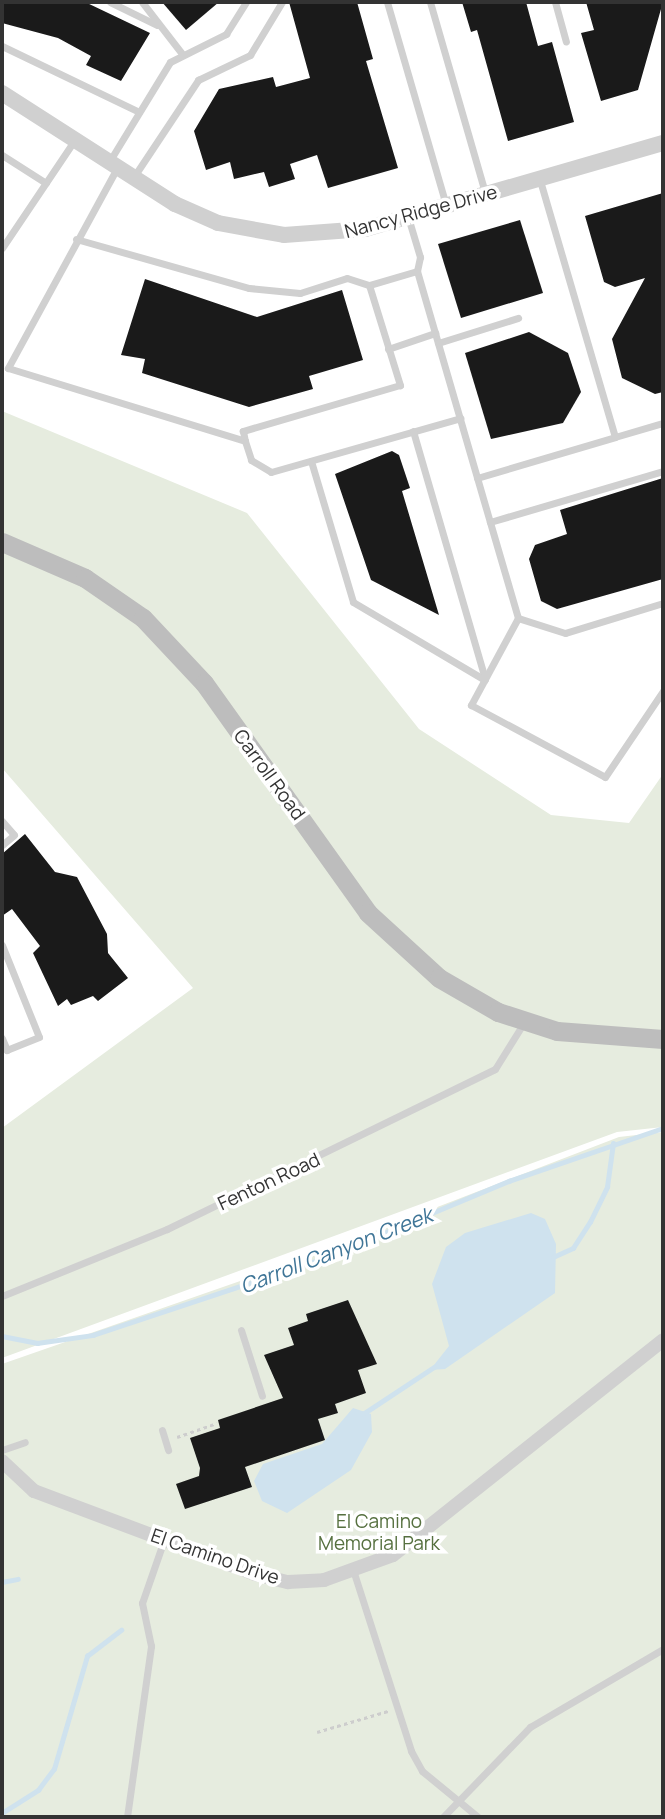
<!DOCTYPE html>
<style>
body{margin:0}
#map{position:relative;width:665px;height:1819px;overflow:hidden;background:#fff;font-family:Manrope,sans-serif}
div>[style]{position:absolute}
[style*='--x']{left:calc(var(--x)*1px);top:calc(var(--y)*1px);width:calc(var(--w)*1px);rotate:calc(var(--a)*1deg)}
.green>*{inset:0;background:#e6ecdf}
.water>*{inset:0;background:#cfe2ee}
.stream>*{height:4.5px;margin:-2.25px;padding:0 2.25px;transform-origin:2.25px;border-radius:2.25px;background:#cfe2ee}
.building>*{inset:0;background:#1a1a1a}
.path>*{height:2.5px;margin-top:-1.25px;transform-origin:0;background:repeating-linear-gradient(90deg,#cdcdcd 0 3.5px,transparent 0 7px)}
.service>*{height:7px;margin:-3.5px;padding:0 3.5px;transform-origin:3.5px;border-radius:3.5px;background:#d0d0d0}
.minor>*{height:14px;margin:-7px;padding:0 7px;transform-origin:7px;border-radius:7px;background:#d0d0d0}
.tertiary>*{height:16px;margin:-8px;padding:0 8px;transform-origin:8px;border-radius:8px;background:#d0d0d0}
.secondary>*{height:19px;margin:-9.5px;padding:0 9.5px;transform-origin:9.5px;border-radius:9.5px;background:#bdbdbd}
span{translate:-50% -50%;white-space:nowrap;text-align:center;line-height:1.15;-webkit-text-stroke:7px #fff;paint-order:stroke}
.street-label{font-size:19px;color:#333}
.park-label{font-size:19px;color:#56703f}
.water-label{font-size:21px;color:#3f7597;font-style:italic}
.frame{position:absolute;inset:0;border:4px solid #333;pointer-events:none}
</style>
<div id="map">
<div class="green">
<i style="clip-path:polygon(2px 411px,247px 513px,419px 729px,551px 815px,629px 823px,663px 774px,663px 1127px,617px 1132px,2px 1358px,2px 1128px,193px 988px,2px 768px)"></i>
<i style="clip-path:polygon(663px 1132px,663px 1817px,2px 1817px,2px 1364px,292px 1263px,619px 1137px)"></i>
</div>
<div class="water">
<i style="clip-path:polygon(531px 1213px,545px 1219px,556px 1244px,555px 1293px,445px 1369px,430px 1370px,449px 1346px,432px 1284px,446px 1247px,465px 1233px)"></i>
<i style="clip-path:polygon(353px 1408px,371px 1414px,372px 1432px,351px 1470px,287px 1513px,262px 1501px,254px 1481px,263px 1464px,322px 1444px)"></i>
</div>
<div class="stream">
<i style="--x:553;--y:1257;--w:22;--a:-24"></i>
<i style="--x:573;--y:1248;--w:31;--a:-57"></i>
<i style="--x:590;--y:1222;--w:39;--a:-64"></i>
<i style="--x:607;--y:1187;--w:44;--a:-82.2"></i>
<i style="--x:2;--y:1336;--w:36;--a:11"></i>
<i style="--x:37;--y:1343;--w:57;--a:-8.1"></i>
<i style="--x:93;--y:1335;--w:238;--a:-18.4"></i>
<i style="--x:319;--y:1260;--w:206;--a:-22.6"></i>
<i style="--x:509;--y:1181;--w:163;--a:-19"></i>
<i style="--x:363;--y:1414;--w:85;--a:-33.5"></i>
<i style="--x:2;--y:1582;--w:16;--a:-11"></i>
<i style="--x:2;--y:1813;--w:43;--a:-32.6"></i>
<i style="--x:38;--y:1790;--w:26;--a:-53"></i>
<i style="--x:54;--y:1769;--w:118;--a:-73.7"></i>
<i style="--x:87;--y:1656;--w:43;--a:-37.4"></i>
</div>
<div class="building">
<i style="clip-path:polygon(2px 2px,85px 2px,150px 33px,121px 81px,86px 65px,91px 56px,58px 38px,2px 23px)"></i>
<i style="clip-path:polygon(162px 2px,219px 2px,186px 30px)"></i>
<i style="clip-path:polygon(289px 2px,357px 2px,373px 59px,366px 61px,398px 168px,328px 188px,317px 155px,290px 164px,295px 179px,269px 187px,264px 172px,234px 179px,230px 162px,206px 170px,194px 131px,219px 89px,273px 77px,276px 87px,310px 78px)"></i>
<i style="clip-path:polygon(462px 2px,526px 2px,538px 46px,552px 42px,574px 122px,508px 141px,477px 30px,471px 32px)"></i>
<i style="clip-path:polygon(586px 2px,663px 2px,638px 90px,601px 101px,581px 33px,594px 30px)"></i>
<i style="clip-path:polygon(663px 193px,663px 392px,655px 394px,622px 378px,612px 339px,645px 278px,615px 287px,604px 282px,585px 216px)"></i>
<i style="clip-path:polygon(520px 220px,543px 293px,461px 318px,438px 244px)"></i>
<i style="clip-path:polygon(145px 279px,257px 317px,342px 290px,363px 360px,309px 376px,313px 389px,249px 407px,142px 373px,145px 359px,121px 355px)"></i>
<i style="clip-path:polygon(529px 332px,568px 353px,581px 392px,563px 423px,491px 439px,465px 353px)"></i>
<i style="clip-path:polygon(392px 451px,399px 455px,410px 488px,402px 491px,439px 615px,371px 580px,335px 474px)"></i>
<i style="clip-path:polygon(663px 478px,663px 579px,557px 609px,541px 601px,529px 559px,535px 545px,567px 534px,560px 510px)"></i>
<i style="clip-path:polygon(25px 834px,55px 872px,77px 877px,107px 934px,108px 953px,128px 978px,98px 1001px,93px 996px,71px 1005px,67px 999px,58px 1006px,33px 953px,40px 946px,12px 909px,2px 916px,2px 854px)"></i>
<i style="clip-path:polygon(348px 1300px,377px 1364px,358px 1370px,366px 1393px,335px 1404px,338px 1413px,318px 1419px,325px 1440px,245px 1467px,252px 1487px,185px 1509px,176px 1484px,199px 1476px,200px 1468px,190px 1438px,220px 1428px,218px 1420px,283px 1398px,264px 1355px,294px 1345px,288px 1328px,308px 1321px,306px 1314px)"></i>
</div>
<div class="path">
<i style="--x:177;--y:1437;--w:42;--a:-19.3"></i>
<i style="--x:317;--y:1732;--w:74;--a:-16.5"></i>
</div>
<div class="service">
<i style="--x:110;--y:2;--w:52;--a:26.1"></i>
<i style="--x:142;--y:2;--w:67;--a:52.3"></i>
<i style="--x:387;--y:2;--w:211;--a:73.8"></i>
<i style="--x:430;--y:2;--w:199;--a:73.9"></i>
<i style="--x:555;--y:2;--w:41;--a:74.6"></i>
<i style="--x:2;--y:46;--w:152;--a:25.7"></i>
<i style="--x:2;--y:155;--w:52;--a:32.5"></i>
<i style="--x:109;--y:162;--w:117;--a:-58.6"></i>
<i style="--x:170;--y:62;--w:63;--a:-26.6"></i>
<i style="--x:226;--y:34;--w:38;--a:-58"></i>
<i style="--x:117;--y:168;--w:228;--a:118.6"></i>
<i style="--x:8;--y:368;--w:248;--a:17.1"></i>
<i style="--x:133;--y:178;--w:118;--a:-56.4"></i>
<i style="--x:198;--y:80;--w:58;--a:-25.7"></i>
<i style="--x:250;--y:55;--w:62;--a:-58.9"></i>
<i style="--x:408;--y:217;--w:42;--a:73.3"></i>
<i style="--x:420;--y:257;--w:14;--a:102"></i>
<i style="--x:417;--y:271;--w:261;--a:73.8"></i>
<i style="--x:76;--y:239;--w:180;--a:15.8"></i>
<i style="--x:249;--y:288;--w:51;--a:5.6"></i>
<i style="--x:300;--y:293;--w:49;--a:-17.7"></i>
<i style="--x:347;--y:278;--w:23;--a:18"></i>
<i style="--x:2;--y:248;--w:129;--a:-56.1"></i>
<i style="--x:417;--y:271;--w:50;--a:163.7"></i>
<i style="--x:369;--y:285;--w:105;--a:72.8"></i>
<i style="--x:400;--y:385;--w:164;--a:163.7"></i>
<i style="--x:243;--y:431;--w:10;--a:79"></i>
<i style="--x:245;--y:441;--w:20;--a:72"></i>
<i style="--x:251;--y:460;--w:23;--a:31"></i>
<i style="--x:271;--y:472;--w:197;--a:-15.9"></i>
<i style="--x:438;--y:343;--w:84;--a:-17.4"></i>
<i style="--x:388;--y:349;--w:50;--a:-18.8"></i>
<i style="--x:413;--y:431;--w:258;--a:73.8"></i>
<i style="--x:615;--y:437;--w:50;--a:-16.3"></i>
<i style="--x:311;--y:461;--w:147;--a:73.4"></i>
<i style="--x:353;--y:602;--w:153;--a:30.6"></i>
<i style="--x:477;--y:478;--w:144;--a:-16.5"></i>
<i style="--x:615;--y:437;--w:268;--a:-106.3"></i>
<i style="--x:663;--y:603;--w:102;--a:163"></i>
<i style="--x:565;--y:633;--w:49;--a:-162.3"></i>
<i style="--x:518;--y:618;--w:99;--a:118.4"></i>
<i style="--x:471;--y:705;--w:152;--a:28.2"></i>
<i style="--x:605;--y:777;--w:104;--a:-56"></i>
<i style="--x:518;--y:618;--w:100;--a:-106.3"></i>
<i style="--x:490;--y:522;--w:180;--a:-16.4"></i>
<i style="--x:2;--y:821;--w:18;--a:49"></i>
<i style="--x:14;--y:835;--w:16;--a:140"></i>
<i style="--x:2;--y:945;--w:99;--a:68.1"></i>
<i style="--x:39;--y:1037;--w:35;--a:158"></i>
<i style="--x:7;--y:1050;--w:13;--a:-113"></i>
<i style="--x:2;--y:1296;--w:178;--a:-22.1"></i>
<i style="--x:167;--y:1229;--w:365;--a:-26"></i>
<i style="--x:495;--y:1069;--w:53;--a:-58.1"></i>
<i style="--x:241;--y:1330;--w:69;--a:72.3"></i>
<i style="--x:162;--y:1430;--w:21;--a:73"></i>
<i style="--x:2;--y:1450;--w:24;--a:-19"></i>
<i style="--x:354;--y:1573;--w:187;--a:72.2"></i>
<i style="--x:411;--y:1751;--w:23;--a:61"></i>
<i style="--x:422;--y:1771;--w:72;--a:39.4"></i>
<i style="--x:127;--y:1817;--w:173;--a:-82"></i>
<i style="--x:151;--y:1646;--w:44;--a:-101.8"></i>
<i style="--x:142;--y:1603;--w:67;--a:-70.8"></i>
<i style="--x:443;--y:1817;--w:125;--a:-46"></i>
<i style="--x:530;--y:1727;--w:154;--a:-30.4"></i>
</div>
<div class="minor">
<i style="--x:2;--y:1461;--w:44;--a:43.2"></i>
<i style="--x:34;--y:1491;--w:236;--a:20.6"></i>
<i style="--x:255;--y:1574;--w:34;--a:14"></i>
<i style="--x:288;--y:1582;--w:36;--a:-3"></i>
<i style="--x:324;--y:1580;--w:73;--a:-19.9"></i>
<i style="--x:393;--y:1555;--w:345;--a:-38.5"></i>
</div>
<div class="tertiary">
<i style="--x:2;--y:93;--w:206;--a:32.7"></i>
<i style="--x:175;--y:204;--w:47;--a:23.8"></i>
<i style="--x:218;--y:223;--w:67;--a:10.3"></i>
<i style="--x:284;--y:235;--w:81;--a:-4.2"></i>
<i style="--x:365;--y:229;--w:310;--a:-16.1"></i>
</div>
<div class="secondary">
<i style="--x:2;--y:542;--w:90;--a:23.4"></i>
<i style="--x:85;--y:578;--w:70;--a:34.6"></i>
<i style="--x:143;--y:618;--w:89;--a:46.8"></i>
<i style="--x:204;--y:683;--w:282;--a:54.5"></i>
<i style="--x:368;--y:913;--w:96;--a:42.5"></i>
<i style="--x:439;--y:978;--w:68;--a:30"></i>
<i style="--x:498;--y:1012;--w:62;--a:17.9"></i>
<i style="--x:557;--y:1031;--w:106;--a:4.3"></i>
</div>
<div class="street-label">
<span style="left:421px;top:212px;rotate:-15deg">Nancy Ridge Drive</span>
<span style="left:269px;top:775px;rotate:54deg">Carroll Road</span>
<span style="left:269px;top:1182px;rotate:-25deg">Fenton Road</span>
<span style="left:215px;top:1557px;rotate:19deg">El Camino Drive</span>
</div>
<div class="park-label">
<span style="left:379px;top:1533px">El Camino<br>Memorial Park</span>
</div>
<div class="water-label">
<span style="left:336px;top:1250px;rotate:-21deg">Carroll Canyon Creek</span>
</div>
<div class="frame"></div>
</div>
